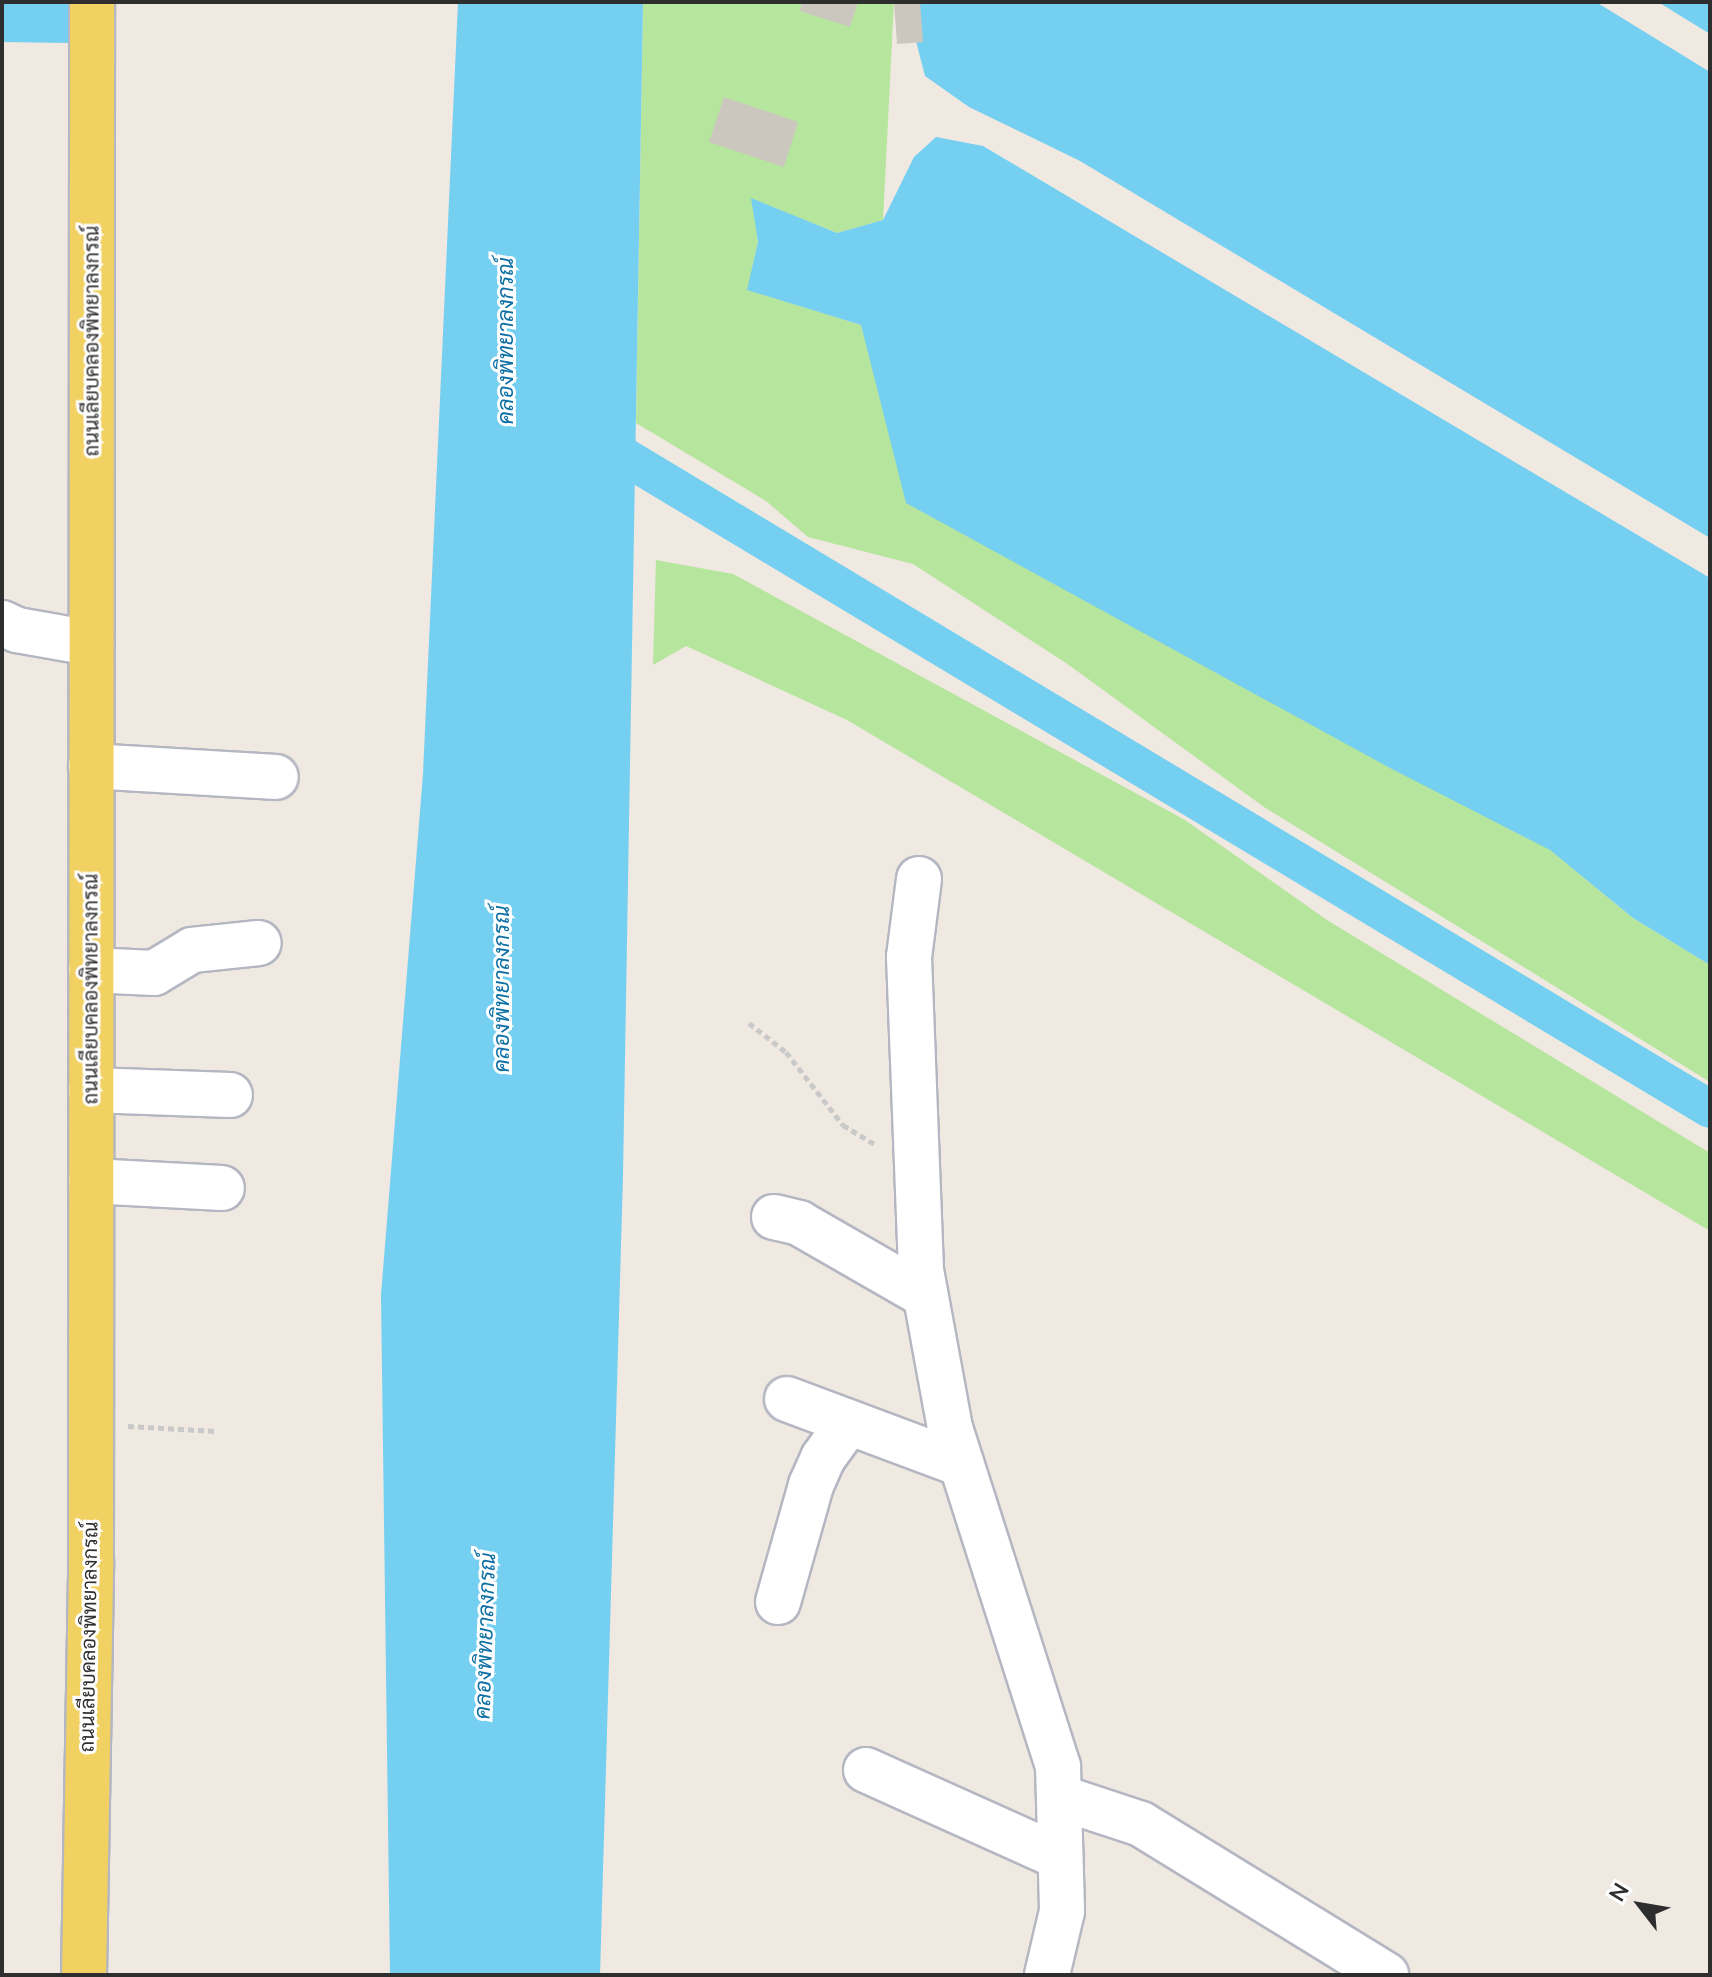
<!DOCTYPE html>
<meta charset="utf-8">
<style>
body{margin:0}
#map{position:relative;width:1712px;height:1977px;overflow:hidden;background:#efe9e1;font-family:"Nunito Sans",Sarabun,sans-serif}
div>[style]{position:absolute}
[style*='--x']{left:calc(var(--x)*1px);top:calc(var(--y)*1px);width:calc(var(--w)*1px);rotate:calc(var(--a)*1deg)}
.green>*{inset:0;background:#b6e59e}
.water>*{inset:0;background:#75cff0}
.canal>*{height:38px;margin:-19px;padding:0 19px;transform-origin:19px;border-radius:19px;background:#75cff0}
.building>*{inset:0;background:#cbc7bf}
.path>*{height:5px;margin-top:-2.5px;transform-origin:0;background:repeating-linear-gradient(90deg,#c9c9c9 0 6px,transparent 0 10px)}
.roads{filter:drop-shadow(2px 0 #b4b7c1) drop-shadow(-2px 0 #b4b7c1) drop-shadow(0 2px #b4b7c1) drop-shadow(0 -2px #b4b7c1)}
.minor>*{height:44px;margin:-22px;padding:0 22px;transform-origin:22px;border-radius:22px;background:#fff}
.major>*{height:44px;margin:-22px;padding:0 22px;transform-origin:22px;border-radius:22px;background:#f2d163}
span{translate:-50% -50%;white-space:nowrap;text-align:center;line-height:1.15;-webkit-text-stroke:6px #fff;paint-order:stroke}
.street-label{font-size:20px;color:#2e2e2e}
.water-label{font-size:22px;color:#0d6fa3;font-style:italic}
.frame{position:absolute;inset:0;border:4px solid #2e2e2e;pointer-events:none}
.north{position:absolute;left:1600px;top:1865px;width:80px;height:80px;-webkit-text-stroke:6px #fff;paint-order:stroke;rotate:301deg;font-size:22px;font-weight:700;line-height:32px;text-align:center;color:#2e2e2e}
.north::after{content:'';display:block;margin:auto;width:28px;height:36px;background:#2e2e2e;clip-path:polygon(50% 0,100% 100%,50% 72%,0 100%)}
</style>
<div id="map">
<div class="green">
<i style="clip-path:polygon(643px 2px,894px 2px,883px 220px,837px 233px,752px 199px,758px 242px,748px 290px,861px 325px,881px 398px,1550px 850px,1633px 918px,1710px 965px,1710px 1082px,1264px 807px,1066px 663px,913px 564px,808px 537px,766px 501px,636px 423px)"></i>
<i style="clip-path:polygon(656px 560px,733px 574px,1185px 820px,1327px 920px,1710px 1153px,1710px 1231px,847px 720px,686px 646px,653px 665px)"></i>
</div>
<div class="water">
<i style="clip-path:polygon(2px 2px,85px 2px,87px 22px,68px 43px,2px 42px)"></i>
<i style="clip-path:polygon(458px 2px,643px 2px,623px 1176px,600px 1975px,390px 1975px,381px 1295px,423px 774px)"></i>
<i style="clip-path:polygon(906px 2px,1596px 2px,1710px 72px,1710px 538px,1080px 161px,969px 107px,925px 76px)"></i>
<i style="clip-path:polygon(1658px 2px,1710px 2px,1710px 34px)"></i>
<i style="clip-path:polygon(936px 137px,983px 146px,1710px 578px,1710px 965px,1633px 918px,1550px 850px,1390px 768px,906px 503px,861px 325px,747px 290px,758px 242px,751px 198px,837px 233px,883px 220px,914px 157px)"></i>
</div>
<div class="canal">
<i style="--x:592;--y:437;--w:1304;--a:31.01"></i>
</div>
<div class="building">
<i style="clip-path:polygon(802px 2px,858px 2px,850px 27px,800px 11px)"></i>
<i style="clip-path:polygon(894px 2px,920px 2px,923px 42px,897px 44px)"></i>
<i style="clip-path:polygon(724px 97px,798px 122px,784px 167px,709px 142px)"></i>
</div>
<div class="path">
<i style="--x:749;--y:1023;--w:47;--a:38.1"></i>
<i style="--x:786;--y:1052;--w:93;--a:52"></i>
<i style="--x:843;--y:1125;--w:39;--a:31"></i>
<i style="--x:128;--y:1426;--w:88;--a:3.3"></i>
</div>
<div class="roads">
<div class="minor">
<i style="--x:2;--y:623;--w:17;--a:25"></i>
<i style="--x:17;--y:630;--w:75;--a:10"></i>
<i style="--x:91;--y:766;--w:185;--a:3.4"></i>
<i style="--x:919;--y:879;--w:79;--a:97.3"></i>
<i style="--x:909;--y:957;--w:313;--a:87.8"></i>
<i style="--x:921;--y:1270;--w:161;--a:79.6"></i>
<i style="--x:950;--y:1428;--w:355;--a:72.3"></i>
<i style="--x:1058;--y:1766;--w:145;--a:88.4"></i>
<i style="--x:1062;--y:1911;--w:66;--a:103.2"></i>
<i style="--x:91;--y:970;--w:63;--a:2.7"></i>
<i style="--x:154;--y:973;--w:44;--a:-31.2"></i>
<i style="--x:192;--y:950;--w:67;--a:-6"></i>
<i style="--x:91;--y:1090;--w:139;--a:2.1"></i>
<i style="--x:91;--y:1181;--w:131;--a:3.1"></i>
<i style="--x:774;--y:1217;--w:26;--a:13"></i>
<i style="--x:799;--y:1223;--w:146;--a:29.9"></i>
<i style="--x:787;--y:1399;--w:186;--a:20.5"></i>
<i style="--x:778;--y:1602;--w:122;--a:-74.2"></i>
<i style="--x:811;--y:1485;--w:30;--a:-66"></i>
<i style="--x:823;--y:1458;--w:44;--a:-54.2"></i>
<i style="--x:866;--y:1770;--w:213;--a:24.2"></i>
<i style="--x:1059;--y:1797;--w:86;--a:18.2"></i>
<i style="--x:1141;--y:1824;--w:288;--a:31.6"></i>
</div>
<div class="major">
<i style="--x:84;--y:1975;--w:415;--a:-89"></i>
<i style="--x:91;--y:1560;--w:1558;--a:-89.96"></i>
</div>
</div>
<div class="street-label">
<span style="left:92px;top:341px;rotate:-90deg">ถนนเลียบคลองพิทยาลงกรณ์</span>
<span style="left:91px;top:989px;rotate:-90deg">ถนนเลียบคลองพิทยาลงกรณ์</span>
<span style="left:89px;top:1637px;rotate:-89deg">ถนนเลียบคลองพิทยาลงกรณ์</span>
</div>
<div class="water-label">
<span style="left:507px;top:341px;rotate:-90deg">คลองพิทยาลงกรณ์</span>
<span style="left:503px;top:989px;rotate:-90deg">คลองพิทยาลงกรณ์</span>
<span style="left:486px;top:1636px;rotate:-88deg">คลองพิทยาลงกรณ์</span>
</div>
<div class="frame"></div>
<div class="north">N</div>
</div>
